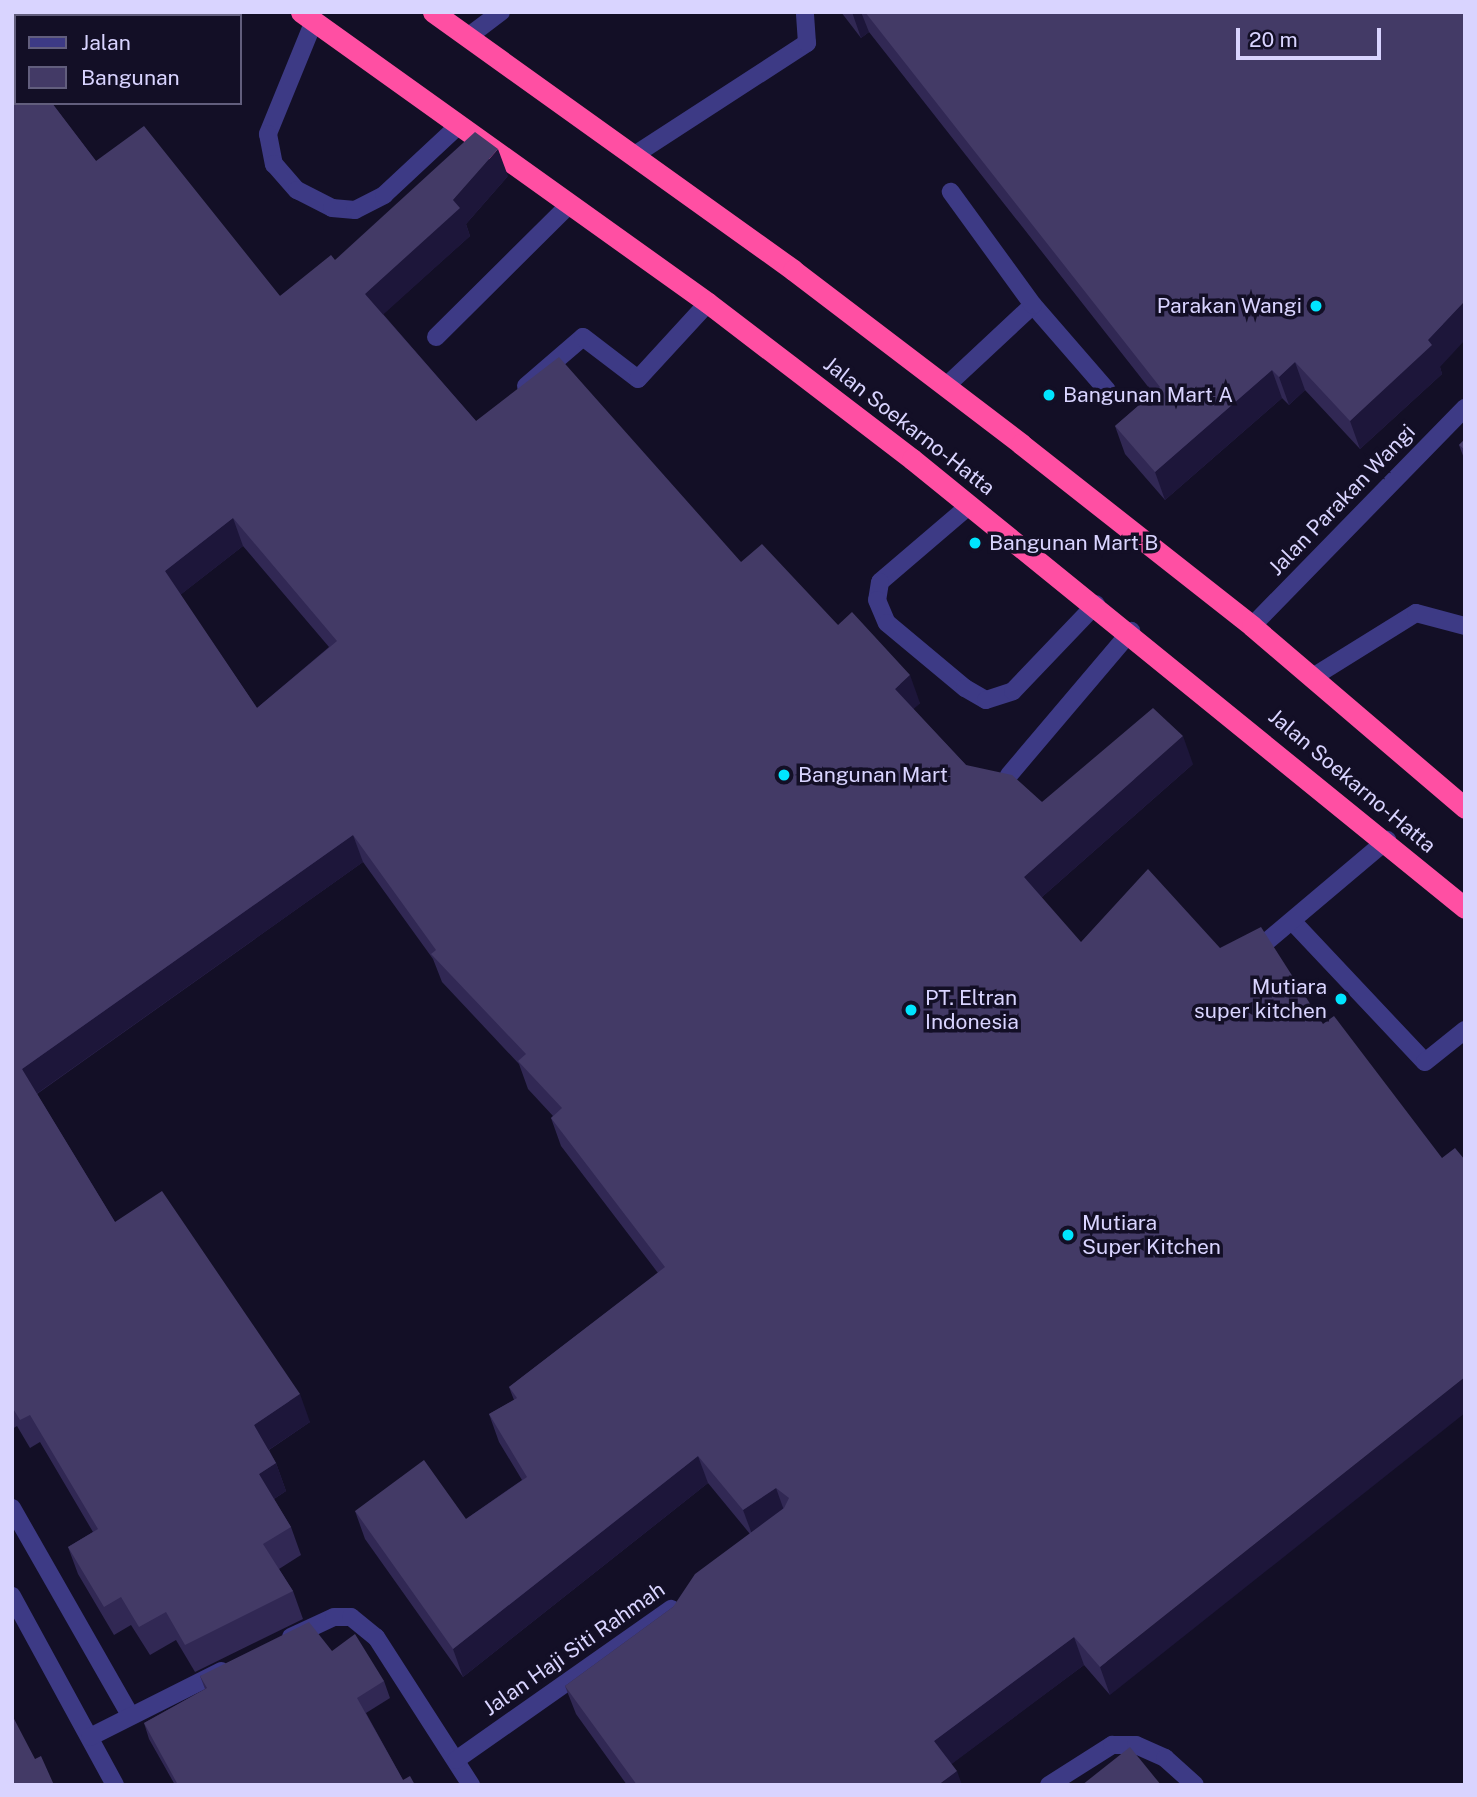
<!DOCTYPE html>
<style>
body{margin:0}
#map{position:relative;width:1477px;height:1797px;overflow:hidden;background:#130f26;font-family:"Public Sans",sans-serif}
div>[style]{position:absolute}
[style*='--x']{left:calc(var(--x)*1px);top:calc(var(--y)*1px);width:calc(var(--w)*1px);rotate:calc(var(--a)*1deg)}
.lane>*{height:18px;margin:-9px;padding:0 9px;transform-origin:9px;border-radius:9px;background:#3d3a85}
.street>*{height:18px;margin:-9px;padding:0 9px;transform-origin:9px;border-radius:9px;background:#3d3a85}
.highway>*{height:21px;margin:-10.5px;padding:0 10.5px;transform-origin:10.5px;border-radius:10.5px;background:#ff4fa3}
.wall>*{inset:0;background:#312854}
.shaded-wall>*{inset:0;background:#1d163a}
.building>*{inset:0;background:#433a66}
.dots>*{width:19px;height:19px;translate:-50% -50%;box-sizing:border-box;border:4px solid #130f26;border-radius:50%}
span{translate:-50% -50%;white-space:nowrap;text-align:center;line-height:1.15;-webkit-text-stroke:7px #130f26;paint-order:stroke}
.poi-label{font-size:21px;color:#d9d4ff}
.right{translate:-100% -50%;text-align:right}
.left{translate:0 -50%;text-align:left}
.street-label{font-size:21px;color:#d9d4ff}
.frame{position:absolute;inset:0;border:14px solid #d9d4ff;pointer-events:none}
.legend{position:absolute;left:14px;top:14px;width:228px;height:91px;box-sizing:border-box;background:#130f26;border:2px solid #625e7d;margin:0;padding:9px 12px;list-style:none;font-size:21px;color:#d9d4ff}
.legend li{display:flex;align-items:center;gap:14px;height:35px}
.legend b{width:35px;border:2px solid #625e7d}
.scale{position:absolute;left:1236px;top:28px;width:145px;height:32px;box-sizing:border-box;border:4px solid #d9d4ff;border-top:0;padding-left:9px;font-size:21px;line-height:24px;white-space:nowrap;color:#d9d4ff;-webkit-text-stroke:5px #130f26;paint-order:stroke}
</style>
<div id="map">
<div class="lane">
<i style="--x:65;--y:16;--w:5;--a:-53"></i>
<i style="--x:314;--y:21;--w:122;--a:112.2"></i>
<i style="--x:268;--y:134;--w:31;--a:79"></i>
<i style="--x:274;--y:164;--w:35;--a:49"></i>
<i style="--x:297;--y:190;--w:39;--a:27"></i>
<i style="--x:332;--y:208;--w:23;--a:5"></i>
<i style="--x:355;--y:210;--w:33;--a:-27"></i>
<i style="--x:384;--y:195;--w:103;--a:-43"></i>
<i style="--x:469;--y:36;--w:40;--a:-37"></i>
<i style="--x:636;--y:154;--w:204;--a:-33"></i>
<i style="--x:807;--y:43;--w:31;--a:-94"></i>
<i style="--x:1033;--y:305;--w:113;--a:49"></i>
<i style="--x:436;--y:337;--w:189;--a:-44.8"></i>
<i style="--x:526;--y:386;--w:75;--a:-40.7"></i>
<i style="--x:583;--y:337;--w:69;--a:37.4"></i>
<i style="--x:638;--y:379;--w:103;--a:-47.4"></i>
<i style="--x:945;--y:387;--w:120;--a:-43"></i>
<i style="--x:1033;--y:305;--w:140;--a:-126"></i>
<i style="--x:970;--y:505;--w:118;--a:139.5"></i>
<i style="--x:880;--y:582;--w:18;--a:99"></i>
<i style="--x:877;--y:600;--w:25;--a:67"></i>
<i style="--x:887;--y:623;--w:102;--a:39.8"></i>
<i style="--x:965;--y:688;--w:24;--a:30"></i>
<i style="--x:986;--y:700;--w:28;--a:-18"></i>
<i style="--x:1013;--y:691;--w:120;--a:-46.3"></i>
<i style="--x:1313;--y:677;--w:121;--a:-31.9"></i>
<i style="--x:1416;--y:613;--w:51;--a:14.9"></i>
<i style="--x:1009;--y:775;--w:189;--a:-49.7"></i>
<i style="--x:1293;--y:922;--w:192;--a:46.7"></i>
<i style="--x:1425;--y:1062;--w:51;--a:-38.7"></i>
<i style="--x:1252;--y:954;--w:177;--a:-40.2"></i>
</div>
<div class="street">
<i style="--x:1252;--y:626;--w:305;--a:-45.7"></i>
<i style="--x:12;--y:1508;--w:238;--a:60.3"></i>
<i style="--x:12;--y:1596;--w:215;--a:61.4"></i>
<i style="--x:291;--y:1637;--w:47;--a:-24.9"></i>
<i style="--x:334;--y:1617;--w:17;--a:0"></i>
<i style="--x:351;--y:1617;--w:32;--a:39"></i>
<i style="--x:376;--y:1637;--w:176;--a:57.3"></i>
<i style="--x:90;--y:1737;--w:147;--a:-26.7"></i>
<i style="--x:456;--y:1760;--w:263;--a:-35.1"></i>
<i style="--x:1049;--y:1785;--w:75;--a:-32.4"></i>
<i style="--x:1112;--y:1745;--w:24;--a:0"></i>
<i style="--x:1136;--y:1745;--w:32;--a:24"></i>
<i style="--x:1165;--y:1758;--w:40;--a:42"></i>
</div>
<div class="highway">
<i style="--x:301;--y:12;--w:500;--a:35.56"></i>
<i style="--x:708;--y:303;--w:257;--a:37.4"></i>
<i style="--x:912;--y:459;--w:712;--a:39.07"></i>
<i style="--x:433;--y:12;--w:443;--a:35.6"></i>
<i style="--x:793;--y:270;--w:287;--a:37.3"></i>
<i style="--x:1021;--y:444;--w:294;--a:38.2"></i>
<i style="--x:1252;--y:626;--w:280;--a:40.5"></i>
</div>
<div class="wall">
<i style="clip-path:polygon(841px 12px,1465px 12px,1440px 367px,1442px 374px,1360px 449px,1305px 390px,1289px 405px,1282px 398px,1165px 500px,1125px 454px,1115px 426px,1153px 393px,869px 32px,861px 38px)"></i>
<i style="clip-path:polygon(evenodd,12px 51px,96px 161px,280px 296px,335px 260px,508px 176px,466px 224px,470px 236px,383px 314px,476px 421px,741px 562px,838px 625px,920px 703px,913px 709px,966px 765px,1042px 802px,1193px 764px,1042px 897px,1110px 1695px,1084px 1665px,951px 1764px,962px 1785px,627px 1785px,576px 1714px,565px 1686px,673px 1607px,750px 1534px,708px 1483px,463px 1677px,365px 1539px,355px 1511px,466px 1519px,522px 1480px,499px 1442px,489px 1414px,514px 1400px,509px 1387px,658px 1273px,561px 1146px,551px 1118px,553px 1116px,528px 1089px,519px 1064px,442px 982px,433px 959px,363px 862px,37px 1094px,115px 1222px,310px 1422px,269px 1450px,276px 1463px,286px 1491px,274px 1499px,291px 1527px,301px 1555px,279px 1569px,293px 1591px,303px 1619px,195px 1672px,176px 1640px,150px 1655px,131px 1625px,114px 1635px,78px 1574px,68px 1547px,93px 1532px,40px 1442px,30px 1448px,17px 1426px,12px 1429px,12px 51px,243px 546px,329px 647px,257px 708px,180px 595px,243px 546px)"></i>
<i style="clip-path:polygon(1465px 439px,1465px 461px,1459px 445px)"></i>
<i style="clip-path:polygon(332px 1651px,384px 1681px,390px 1698px,366px 1713px,403px 1780px,415px 1785px,175px 1785px,149px 1739px,144px 1723px,205px 1689px,200px 1676px)"></i>
</div>
<div class="shaded-wall">
<i style="clip-path:polygon(852px 12px,861px 12px,869px 32px,861px 38px)"></i>
<i style="clip-path:polygon(498px 149px,508px 176px,466px 224px,470px 236px,375px 322px,365px 294px,453px 200px)"></i>
<i style="clip-path:polygon(1465px 301px,1465px 340px,1440px 367px,1442px 374px,1360px 449px,1350px 421px)"></i>
<i style="clip-path:polygon(1295px 362px,1305px 390px,1289px 405px,1279px 377px)"></i>
<i style="clip-path:polygon(1272px 370px,1282px 398px,1165px 500px,1155px 472px)"></i>
<i style="clip-path:polygon(233px 518px,243px 546px,175px 599px,165px 571px)"></i>
<i style="clip-path:polygon(910px 675px,920px 703px,905px 717px,895px 689px)"></i>
<i style="clip-path:polygon(1183px 736px,1193px 764px,1034px 904px,1024px 877px)"></i>
<i style="clip-path:polygon(353px 835px,363px 862px,32px 1097px,22px 1069px)"></i>
<i style="clip-path:polygon(1465px 1377px,1465px 1413px,1110px 1695px,1100px 1667px)"></i>
<i style="clip-path:polygon(300px 1394px,310px 1422px,264px 1453px,254px 1425px)"></i>
<i style="clip-path:polygon(698px 1456px,708px 1483px,463px 1677px,453px 1649px)"></i>
<i style="clip-path:polygon(276px 1463px,286px 1491px,269px 1502px,259px 1474px)"></i>
<i style="clip-path:polygon(776px 1488px,786px 1516px,753px 1537px,743px 1510px)"></i>
<i style="clip-path:polygon(1074px 1637px,1084px 1665px,945px 1769px,934px 1741px)"></i>
<i style="clip-path:polygon(957px 1771px,962px 1785px,938px 1785px)"></i>
</div>
<div class="building">
<i style="clip-path:polygon(865px 12px,1465px 12px,1465px 301px,1428px 340px,1432px 345px,1350px 421px,1295px 362px,1279px 377px,1272px 370px,1155px 472px,1115px 426px,1160px 387px)"></i>
<i style="clip-path:polygon(evenodd,12px 51px,16px 55px,16px 103px,52px 103px,96px 161px,144px 126px,280px 296px,331px 255px,335px 260px,475px 132px,498px 149px,453px 200px,460px 208px,365px 294px,476px 421px,559px 357px,741px 562px,762px 544px,838px 625px,852px 612px,910px 675px,895px 689px,966px 765px,1012px 775px,1042px 802px,1153px 708px,1183px 736px,1024px 877px,1081px 942px,1148px 869px,1220px 948px,1261px 927px,1323px 1024px,1334px 1016px,1442px 1158px,1455px 1148px,1465px 1160px,1465px 1377px,1100px 1667px,1074px 1637px,934px 1741px,957px 1771px,938px 1785px,637px 1785px,565px 1686px,673px 1607px,695px 1574px,784px 1508px,789px 1498px,776px 1488px,743px 1510px,698px 1456px,453px 1649px,355px 1511px,424px 1460px,466px 1519px,527px 1477px,489px 1414px,517px 1398px,509px 1387px,665px 1267px,551px 1118px,562px 1108px,518px 1061px,526px 1054px,431px 954px,436px 950px,353px 835px,22px 1069px,115px 1222px,162px 1191px,300px 1394px,254px 1425px,276px 1463px,259px 1474px,291px 1527px,263px 1544px,293px 1591px,185px 1645px,166px 1612px,139px 1627px,121px 1597px,104px 1607px,68px 1547px,98px 1529px,30px 1415px,20px 1420px,12px 1407px,12px 51px,233px 518px,337px 641px,257px 708px,165px 571px,233px 518px)"></i>
<i style="clip-path:polygon(1465px 439px,1465px 450px,1459px 445px)"></i>
<i style="clip-path:polygon(309px 1622px,332px 1651px,355px 1634px,384px 1681px,357px 1698px,403px 1780px,410px 1776px,415px 1785px,178px 1785px,144px 1723px,207px 1688px,200px 1676px)"></i>
<i style="clip-path:polygon(12px 1715px,35px 1759px,41px 1756px,54px 1785px,12px 1785px)"></i>
<i style="clip-path:polygon(1130px 1747px,1161px 1785px,1082px 1785px)"></i>
</div>
<div class="dots">
<i style="left:1316px;top:306px;background:#00e5ff"></i>
<i style="left:1049px;top:395px;background:#00e5ff"></i>
<i style="left:975px;top:543px;background:#00e5ff"></i>
<i style="left:784px;top:775px;background:#00e5ff"></i>
<i style="left:1341px;top:999px;background:#00e5ff"></i>
<i style="left:911px;top:1010px;background:#00e5ff"></i>
<i style="left:1068px;top:1235px;background:#00e5ff"></i>
</div>
<div class="poi-label">
<span class="right" style="left:1302px;top:306px">Parakan Wangi</span>
<span class="left" style="left:1063px;top:395px">Bangunan Mart A</span>
<span class="left" style="left:989px;top:543px">Bangunan Mart B</span>
<span class="left" style="left:798px;top:775px">Bangunan Mart</span>
<span class="right" style="left:1327px;top:999px">Mutiara<br>super kitchen</span>
<span class="left" style="left:925px;top:1010px">PT. Eltran<br>Indonesia</span>
<span class="left" style="left:1082px;top:1235px">Mutiara<br>Super Kitchen</span>
</div>
<div class="street-label">
<span style="left:909px;top:426px;rotate:38deg">Jalan Soekarno-Hatta</span>
<span style="left:1342px;top:500px;rotate:-46deg">Jalan Parakan Wangi</span>
<span style="left:1352px;top:781px;rotate:40deg">Jalan Soekarno-Hatta</span>
<span style="left:574px;top:1649px;rotate:-35deg">Jalan Haji Siti Rahmah</span>
</div>
<div class="frame"></div>
<ul class="legend">
<li><b style="height:9px;background:#3d3a85"></b>Jalan</li>
<li><b style="height:19px;background:#433a66"></b>Bangunan</li>
</ul>
<div class="scale">20 m</div>
</div>
